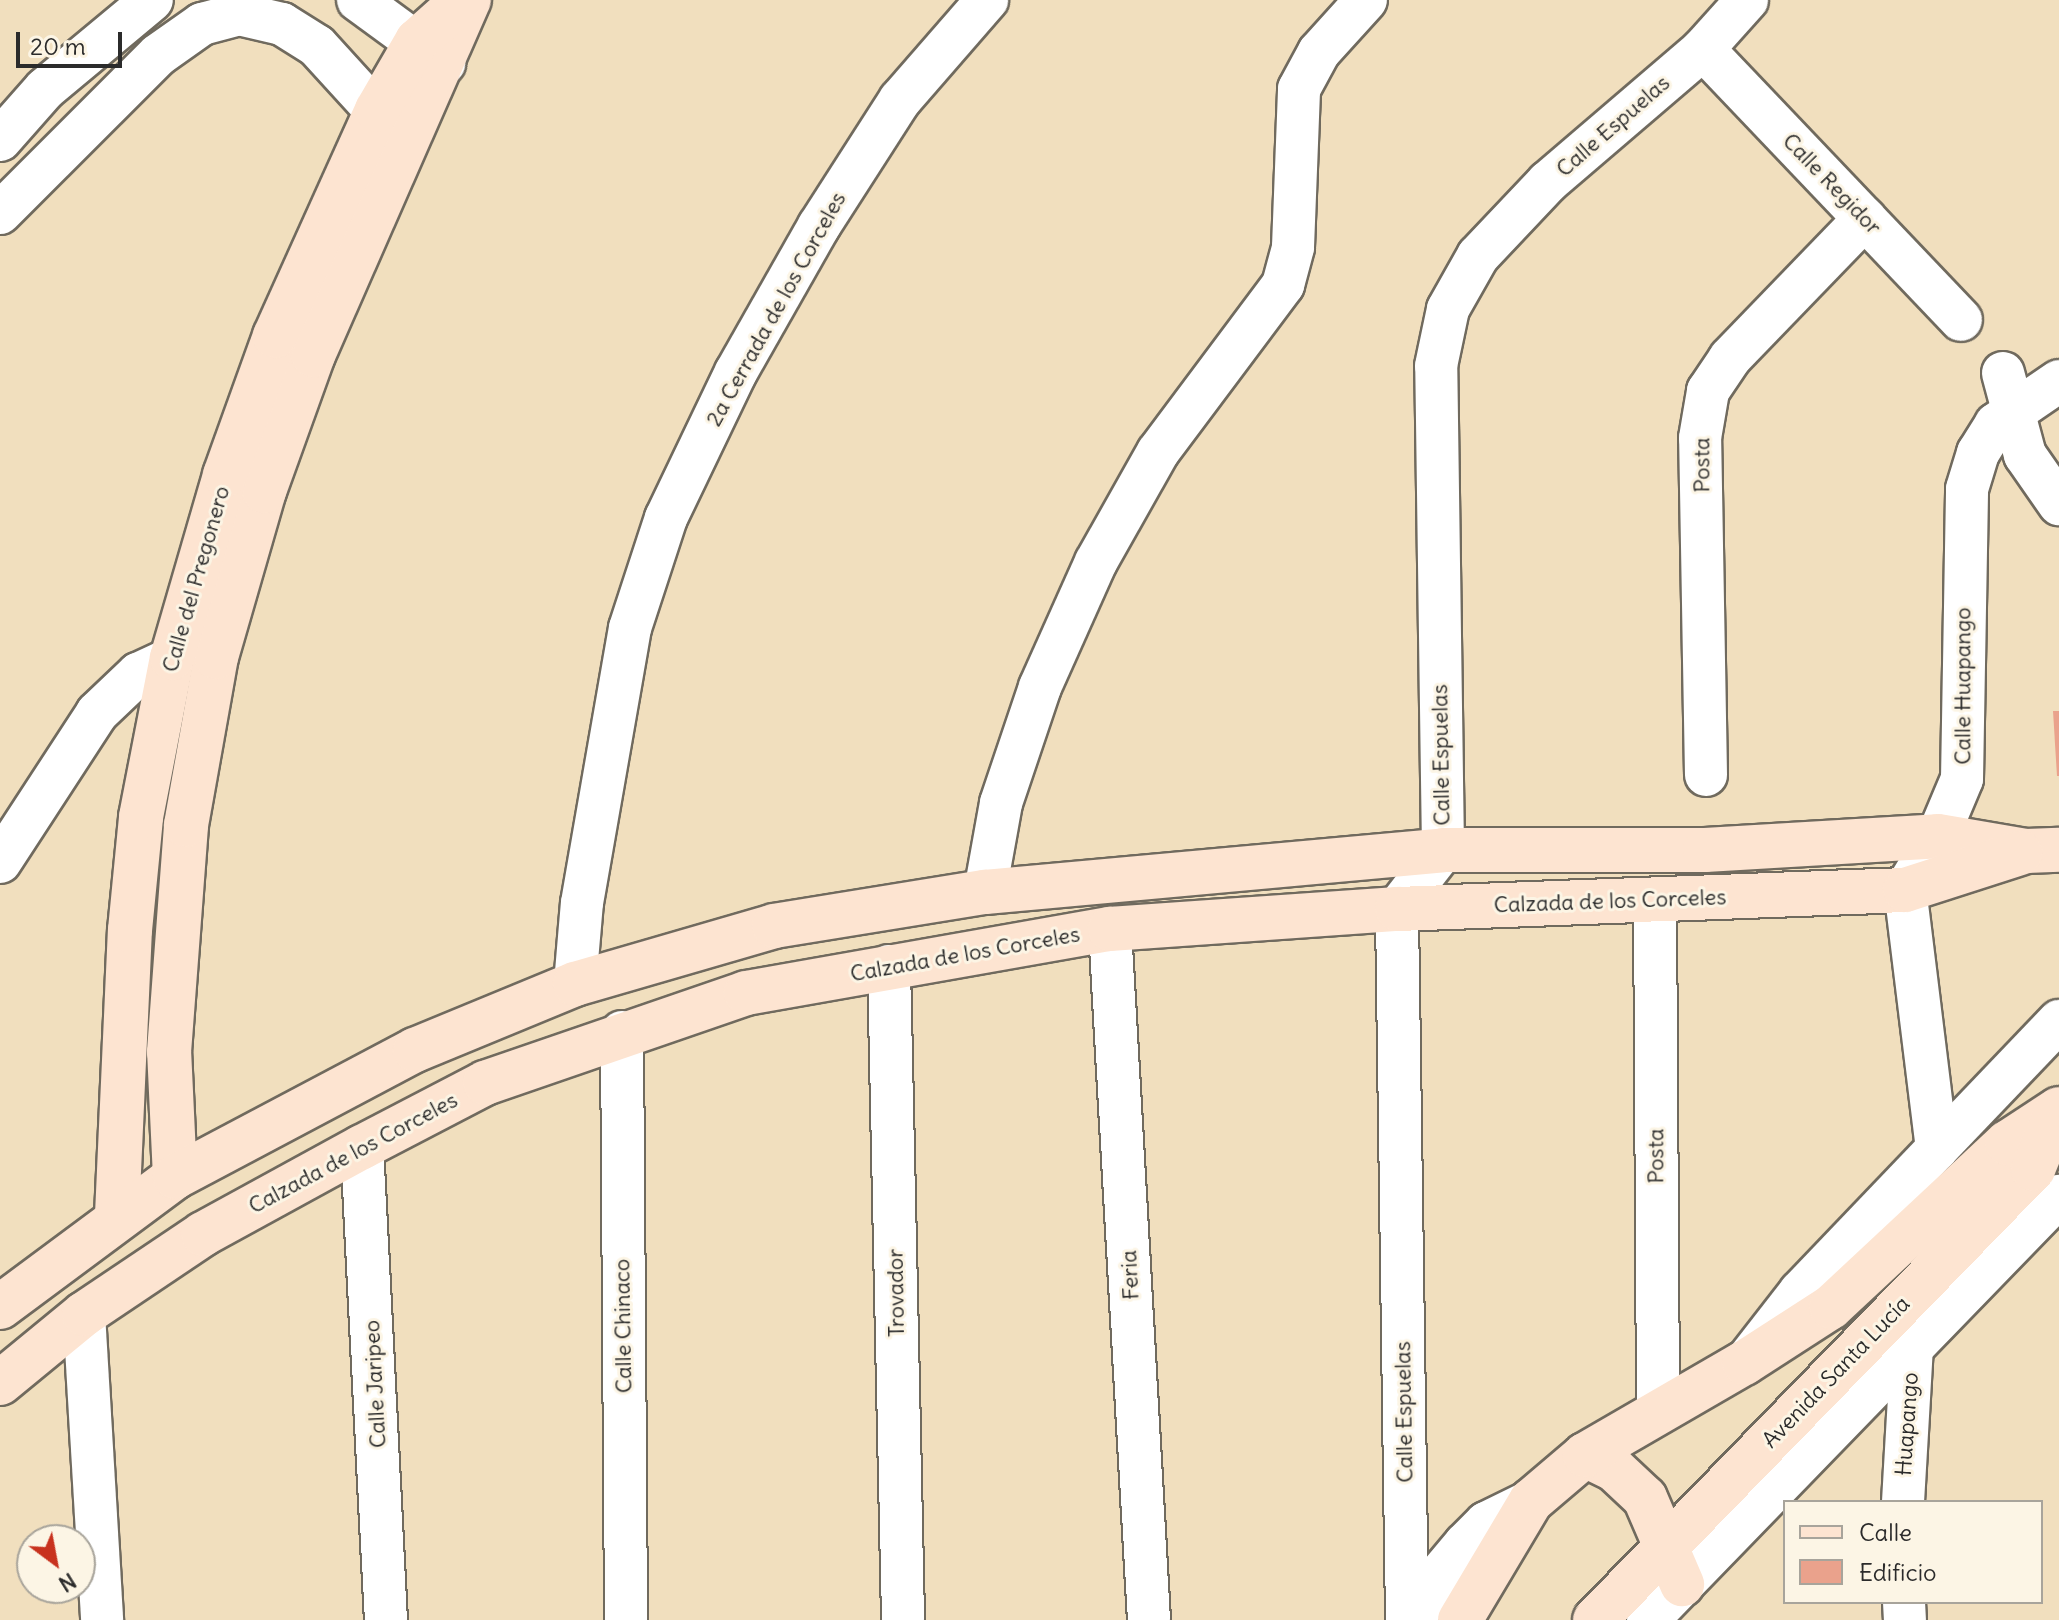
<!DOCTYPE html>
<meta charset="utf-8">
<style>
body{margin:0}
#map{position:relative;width:2059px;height:1620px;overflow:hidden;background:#f1dfbe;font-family:Delius,sans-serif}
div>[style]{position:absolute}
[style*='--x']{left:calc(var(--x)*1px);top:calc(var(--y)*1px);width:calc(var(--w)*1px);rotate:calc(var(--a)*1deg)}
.building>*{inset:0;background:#eaa28c}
.roads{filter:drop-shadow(2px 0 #706a5e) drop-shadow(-2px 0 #706a5e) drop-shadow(0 2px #706a5e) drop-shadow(0 -2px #706a5e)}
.street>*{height:42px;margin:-21px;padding:0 21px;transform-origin:21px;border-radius:21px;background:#fff}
.secondary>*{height:44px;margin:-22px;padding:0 22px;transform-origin:22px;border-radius:22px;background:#fde4d1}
span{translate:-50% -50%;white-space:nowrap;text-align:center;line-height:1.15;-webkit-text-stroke:6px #fcf5e5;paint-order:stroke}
.street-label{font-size:22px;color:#2b2b2b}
.legend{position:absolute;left:1783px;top:1500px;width:260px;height:104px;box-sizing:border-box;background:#fcf5e5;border:2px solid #a8a49b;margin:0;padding:10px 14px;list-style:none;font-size:24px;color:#2b2b2b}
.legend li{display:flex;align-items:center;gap:16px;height:40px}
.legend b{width:40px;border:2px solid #a8a49b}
.north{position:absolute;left:16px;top:1524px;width:80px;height:80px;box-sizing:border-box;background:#fcf5e5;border:2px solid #a8a49b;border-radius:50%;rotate:148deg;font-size:22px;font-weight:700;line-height:32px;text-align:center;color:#2b2b2b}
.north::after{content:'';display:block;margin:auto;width:28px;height:36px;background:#c8321e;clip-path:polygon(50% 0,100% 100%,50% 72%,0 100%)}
.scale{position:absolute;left:16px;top:32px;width:106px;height:36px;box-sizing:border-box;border:4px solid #2b2b2b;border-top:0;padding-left:10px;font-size:24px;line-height:28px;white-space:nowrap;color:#2b2b2b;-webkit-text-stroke:6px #fcf5e5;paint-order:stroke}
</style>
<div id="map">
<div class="building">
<i style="clip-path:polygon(2053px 711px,2059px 711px,2059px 776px,2057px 776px)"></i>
</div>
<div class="roads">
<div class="street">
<i style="--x:358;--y:0;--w:107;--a:36.2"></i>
<i style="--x:1703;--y:49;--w:374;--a:46.4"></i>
<i style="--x:0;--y:140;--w:68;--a:-48.6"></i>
<i style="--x:45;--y:89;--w:139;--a:-39.8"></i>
<i style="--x:0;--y:213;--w:223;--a:-45"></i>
<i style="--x:158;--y:55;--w:54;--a:-35.2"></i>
<i style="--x:202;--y:24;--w:38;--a:-15"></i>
<i style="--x:239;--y:14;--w:44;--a:13.1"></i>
<i style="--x:282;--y:24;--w:41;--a:32.2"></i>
<i style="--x:317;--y:46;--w:122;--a:47.7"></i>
<i style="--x:2003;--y:373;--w:85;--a:75"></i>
<i style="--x:2025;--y:455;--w:60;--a:55.2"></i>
<i style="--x:1706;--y:775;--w:337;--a:-91"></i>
<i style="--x:1700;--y:438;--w:48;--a:-80.3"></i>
<i style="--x:1708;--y:391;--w:40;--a:-56"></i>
<i style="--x:1730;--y:358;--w:194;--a:-46"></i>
<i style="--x:0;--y:862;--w:178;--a:-56.9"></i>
<i style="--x:97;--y:713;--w:57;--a:-43.6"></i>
<i style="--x:138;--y:674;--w:38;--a:-25"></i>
<i style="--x:985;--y:892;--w:90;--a:-79.8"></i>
<i style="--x:1001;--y:803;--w:122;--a:-71.4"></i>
<i style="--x:1040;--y:687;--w:137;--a:-65.9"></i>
<i style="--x:1096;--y:562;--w:126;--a:-60.6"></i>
<i style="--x:1158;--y:452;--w:209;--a:-53.2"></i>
<i style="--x:1283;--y:285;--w:39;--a:-75"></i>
<i style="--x:1293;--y:247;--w:158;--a:-87.8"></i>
<i style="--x:1299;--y:89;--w:42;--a:-61.6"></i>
<i style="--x:1319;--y:52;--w:70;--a:-47.9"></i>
<i style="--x:1655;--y:900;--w:512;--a:89.66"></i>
<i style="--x:1110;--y:929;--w:692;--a:86.77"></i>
<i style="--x:889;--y:966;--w:654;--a:88.77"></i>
<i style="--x:575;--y:984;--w:81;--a:-85.1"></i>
<i style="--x:582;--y:903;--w:279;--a:-80.1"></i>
<i style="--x:630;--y:628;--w:116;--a:-71.9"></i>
<i style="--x:666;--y:518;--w:162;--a:-64.4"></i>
<i style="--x:736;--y:372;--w:168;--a:-60.4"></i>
<i style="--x:819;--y:226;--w:150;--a:-57.3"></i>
<i style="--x:900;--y:100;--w:133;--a:-49"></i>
<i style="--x:622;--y:1032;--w:588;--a:89.61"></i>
<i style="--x:362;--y:1147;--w:474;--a:87.1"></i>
<i style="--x:1937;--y:1149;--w:261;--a:-97"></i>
<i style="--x:1905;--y:890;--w:63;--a:-58.6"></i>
<i style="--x:1938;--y:836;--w:62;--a:-67.2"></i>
<i style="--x:1962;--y:779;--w:290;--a:-89"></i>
<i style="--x:1967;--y:489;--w:38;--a:-73"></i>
<i style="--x:1978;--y:453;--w:34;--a:-58"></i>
<i style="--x:1996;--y:424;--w:76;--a:-34.3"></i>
<i style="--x:84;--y:1314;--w:307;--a:86.6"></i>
<i style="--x:1751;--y:1355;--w:80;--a:-52.1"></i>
<i style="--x:1800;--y:1292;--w:375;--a:-46.3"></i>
<i style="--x:1903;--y:1502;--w:157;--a:-86.7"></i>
<i style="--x:1904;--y:1602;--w:18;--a:87"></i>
<i style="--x:1407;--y:1620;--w:711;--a:-90.81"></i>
<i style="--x:1397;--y:909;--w:75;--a:-52.1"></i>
<i style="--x:1443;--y:850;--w:484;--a:-90.8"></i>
<i style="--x:1436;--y:366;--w:58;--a:-78.1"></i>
<i style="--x:1448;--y:309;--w:61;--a:-60.5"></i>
<i style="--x:1478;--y:256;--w:102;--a:-46.6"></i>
<i style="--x:1548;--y:182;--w:204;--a:-40.6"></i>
<i style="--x:1703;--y:49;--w:66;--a:-48.1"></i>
<i style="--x:1415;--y:1620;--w:43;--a:-64"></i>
<i style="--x:1434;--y:1581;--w:48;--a:-50"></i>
<i style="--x:1465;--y:1544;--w:30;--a:-45"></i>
<i style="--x:1486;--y:1523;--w:50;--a:-26.1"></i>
<i style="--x:1648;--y:1620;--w:591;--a:-45.89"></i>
</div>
<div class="secondary">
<i style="--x:175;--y:1177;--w:125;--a:-92.7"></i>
<i style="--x:169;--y:1052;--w:228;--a:-85.7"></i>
<i style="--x:186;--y:825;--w:171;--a:-79.9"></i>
<i style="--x:216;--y:657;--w:173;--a:-73.9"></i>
<i style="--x:264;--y:491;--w:145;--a:-70.2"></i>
<i style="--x:313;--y:355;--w:388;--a:-66.3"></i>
<i style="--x:117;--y:1215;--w:285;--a:-87.4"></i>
<i style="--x:130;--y:930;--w:114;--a:-84.4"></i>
<i style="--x:141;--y:817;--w:162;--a:-79"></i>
<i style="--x:172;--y:658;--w:191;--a:-73.8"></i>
<i style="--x:225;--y:475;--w:148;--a:-70.2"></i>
<i style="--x:275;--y:336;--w:248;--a:-65.7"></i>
<i style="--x:377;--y:110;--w:80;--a:-59.9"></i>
<i style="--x:417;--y:41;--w:62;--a:-41.7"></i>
<i style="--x:0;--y:1307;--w:218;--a:-36.6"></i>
<i style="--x:175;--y:1177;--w:272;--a:-27.9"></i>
<i style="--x:415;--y:1050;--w:173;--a:-22.4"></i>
<i style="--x:575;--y:984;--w:207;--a:-16.2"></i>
<i style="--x:774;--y:926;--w:214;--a:-9.2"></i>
<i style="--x:985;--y:892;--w:460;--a:-5.2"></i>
<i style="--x:1443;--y:850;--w:262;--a:0"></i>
<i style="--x:1705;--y:850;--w:233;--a:-3.4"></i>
<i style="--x:1938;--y:836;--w:89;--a:9.7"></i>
<i style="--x:2026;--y:851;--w:33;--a:-2"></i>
<i style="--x:0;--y:1383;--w:109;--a:-39.4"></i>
<i style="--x:84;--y:1314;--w:143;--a:-33.9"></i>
<i style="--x:203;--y:1234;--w:181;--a:-28.7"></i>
<i style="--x:362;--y:1147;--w:139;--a:-27.5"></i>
<i style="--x:485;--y:1083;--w:276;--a:-19"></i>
<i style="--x:746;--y:993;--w:370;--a:-10"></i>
<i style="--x:1110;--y:929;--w:288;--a:-4"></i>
<i style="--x:1397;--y:909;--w:508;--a:-2.14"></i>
<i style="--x:1905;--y:890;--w:121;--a:-17.8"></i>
<i style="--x:1585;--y:1455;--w:32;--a:26"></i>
<i style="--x:1614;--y:1469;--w:42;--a:43.1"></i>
<i style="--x:1645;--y:1498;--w:94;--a:66.7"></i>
<i style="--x:1460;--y:1620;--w:139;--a:-59.2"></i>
<i style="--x:1531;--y:1501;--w:71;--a:-40.4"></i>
<i style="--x:1585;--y:1455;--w:184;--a:-30.1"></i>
<i style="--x:1744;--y:1363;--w:103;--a:-32.8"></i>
<i style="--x:1831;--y:1307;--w:241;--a:-43"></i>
<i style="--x:2007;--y:1143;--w:62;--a:-33.2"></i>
<i style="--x:1595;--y:1620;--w:629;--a:-45.84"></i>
<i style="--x:2033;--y:1169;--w:63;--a:-67.5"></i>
</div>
</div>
<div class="street-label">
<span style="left:1613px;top:126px;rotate:-41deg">Calle Espuelas</span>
<span style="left:1832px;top:184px;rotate:46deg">Calle Regidor</span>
<span style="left:776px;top:309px;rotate:-61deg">2a Cerrada de los Corceles</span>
<span style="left:1702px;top:465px;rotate:-90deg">Posta</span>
<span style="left:196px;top:579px;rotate:-74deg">Calle del Pregonero</span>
<span style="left:1963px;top:686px;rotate:-90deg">Calle Huapango</span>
<span style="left:1441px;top:755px;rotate:-91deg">Calle Espuelas</span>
<span style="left:1610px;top:901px;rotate:-2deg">Calzada de los Corceles</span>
<span style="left:965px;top:954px;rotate:-10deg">Calzada de los Corceles</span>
<span style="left:353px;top:1153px;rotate:-28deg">Calzada de los Corceles</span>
<span style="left:1656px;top:1156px;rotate:-90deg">Posta</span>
<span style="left:1130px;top:1275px;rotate:-93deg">Feria</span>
<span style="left:896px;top:1293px;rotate:-91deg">Trovador</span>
<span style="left:623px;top:1326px;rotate:-91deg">Calle Chinaco</span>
<span style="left:1836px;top:1372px;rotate:-46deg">Avenida Santa Lucía</span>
<span style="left:375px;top:1384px;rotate:-93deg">Calle Jaripeo</span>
<span style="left:1404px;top:1412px;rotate:-91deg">Calle Espuelas</span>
<span style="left:1907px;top:1424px;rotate:-86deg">Huapango</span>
</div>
<ul class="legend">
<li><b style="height:10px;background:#fde4d1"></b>Calle</li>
<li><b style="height:22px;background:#eaa28c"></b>Edificio</li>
</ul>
<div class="north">N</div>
<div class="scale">20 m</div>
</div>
